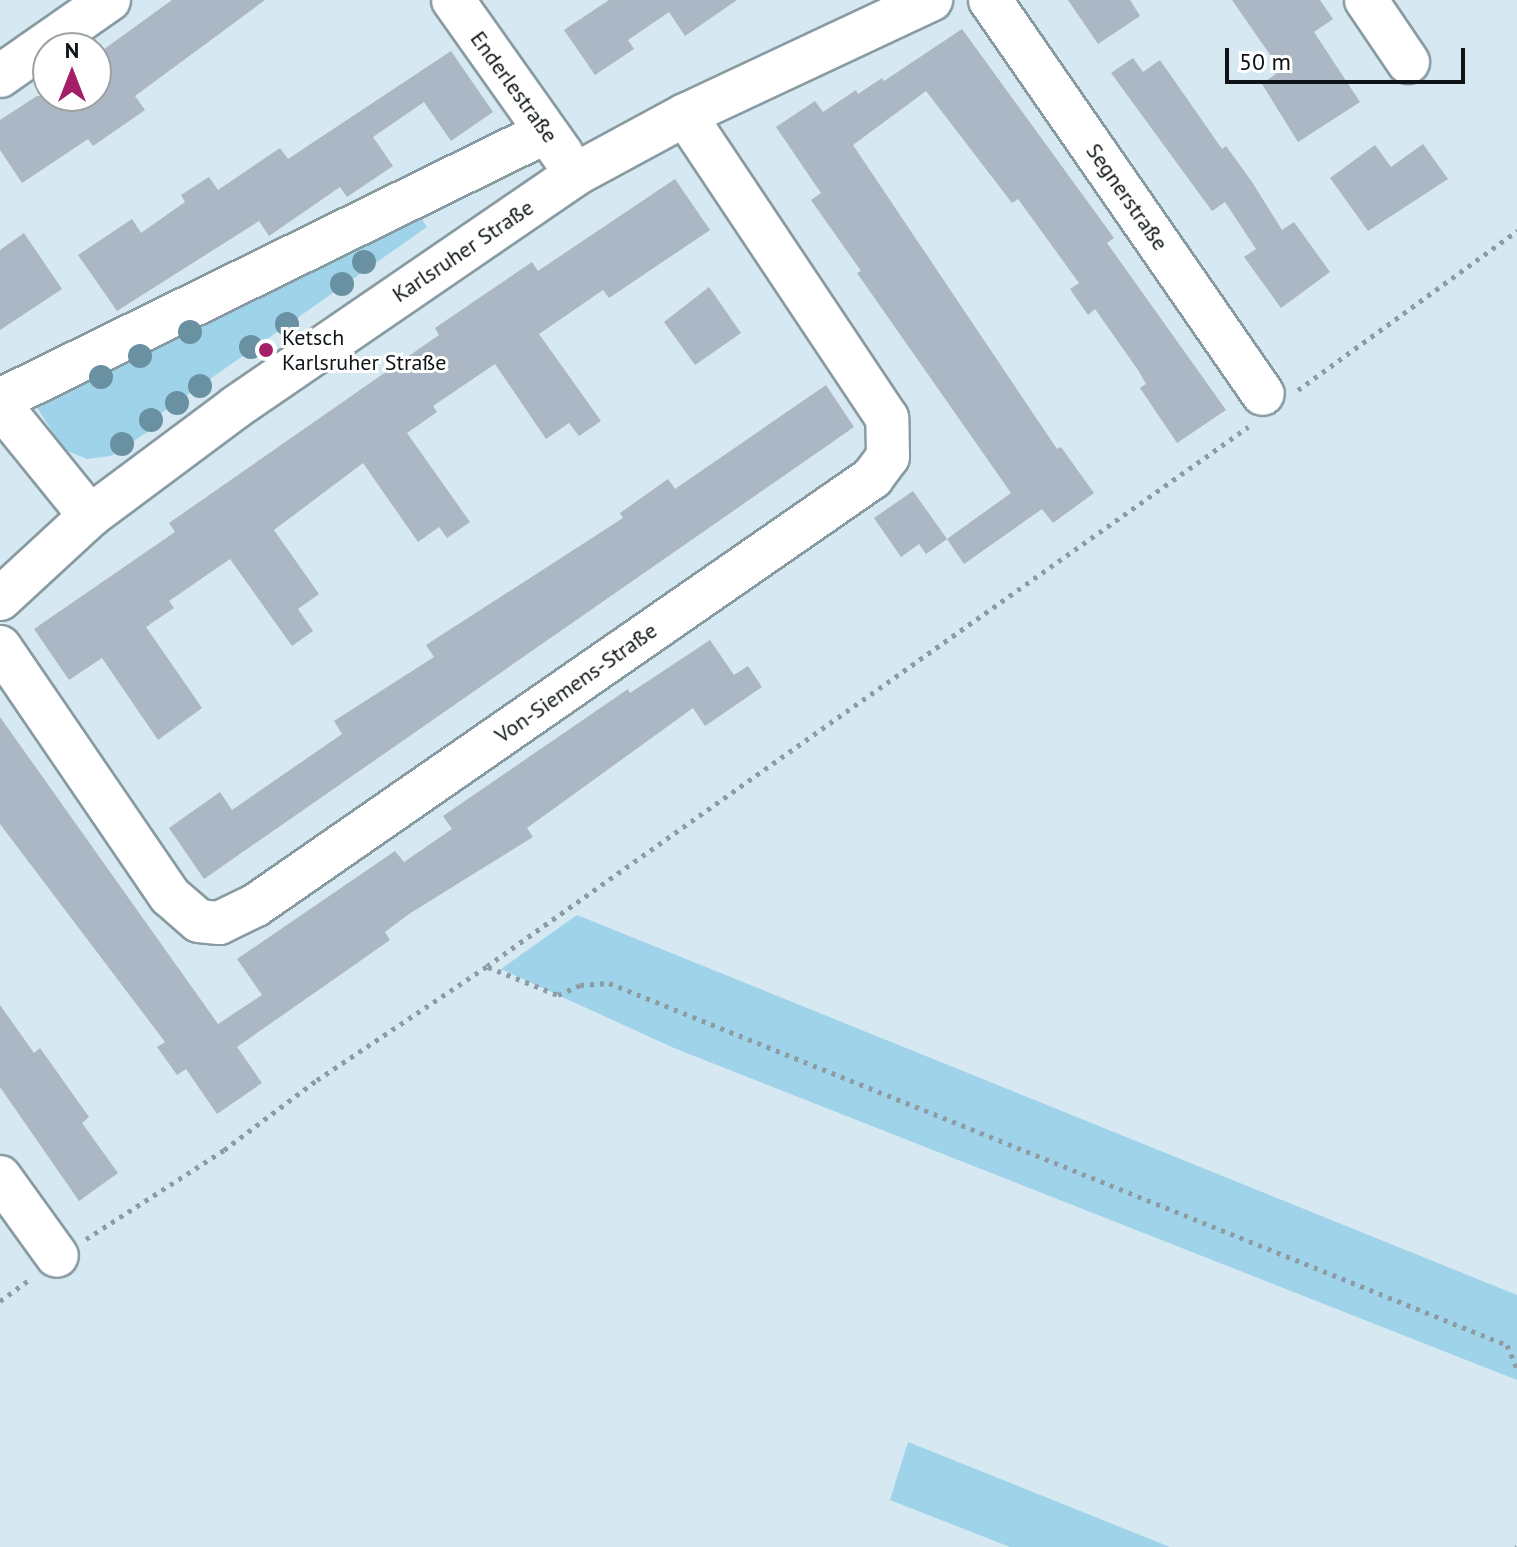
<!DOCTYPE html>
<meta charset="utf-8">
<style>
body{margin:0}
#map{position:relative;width:1517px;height:1547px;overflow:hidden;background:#d6e8f1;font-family:"PT Sans",sans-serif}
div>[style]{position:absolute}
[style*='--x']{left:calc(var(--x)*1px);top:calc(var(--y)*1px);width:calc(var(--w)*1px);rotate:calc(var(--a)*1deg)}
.green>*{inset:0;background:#9fd3e9}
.building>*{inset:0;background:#abb7c4}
.path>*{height:5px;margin-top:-2.5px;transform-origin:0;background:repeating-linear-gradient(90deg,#8e9ba2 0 4px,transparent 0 10px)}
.roads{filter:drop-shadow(2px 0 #899ba2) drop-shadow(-2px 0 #899ba2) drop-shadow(0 2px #899ba2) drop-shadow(0 -2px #899ba2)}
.minor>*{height:42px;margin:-21px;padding:0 21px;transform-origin:21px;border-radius:21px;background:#fff}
.trees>*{width:24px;height:24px;margin:-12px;border-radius:50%;background:#6991a1}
.dots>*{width:22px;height:22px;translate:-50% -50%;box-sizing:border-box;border:4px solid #fff;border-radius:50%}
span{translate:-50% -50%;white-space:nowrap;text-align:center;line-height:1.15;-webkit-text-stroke:6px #fff;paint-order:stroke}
.street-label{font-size:22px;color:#0d1316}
.poi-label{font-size:22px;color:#0d1316}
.left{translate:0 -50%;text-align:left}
.north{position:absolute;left:32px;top:32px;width:80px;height:80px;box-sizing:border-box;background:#fff;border:2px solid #9ea1a2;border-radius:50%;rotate:0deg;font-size:22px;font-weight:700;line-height:32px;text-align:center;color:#0d1316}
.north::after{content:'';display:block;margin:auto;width:28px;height:36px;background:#a41e68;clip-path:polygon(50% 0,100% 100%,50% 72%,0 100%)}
.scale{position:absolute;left:1225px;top:48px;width:240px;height:36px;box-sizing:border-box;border:4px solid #0d1316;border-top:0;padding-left:10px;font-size:24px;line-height:28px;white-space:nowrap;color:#0d1316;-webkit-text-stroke:6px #fff;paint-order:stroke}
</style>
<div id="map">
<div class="green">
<i style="clip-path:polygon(415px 209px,427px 227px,160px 414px,158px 425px,111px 456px,87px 459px,63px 449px,33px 401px)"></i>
<i style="clip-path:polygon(577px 915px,1517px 1295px,1517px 1380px,674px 1048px,501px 969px)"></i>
<i style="clip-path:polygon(908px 1442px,1170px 1547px,1010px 1547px,890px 1500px)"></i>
</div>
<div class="building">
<i style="clip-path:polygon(172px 0,265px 0,135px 96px,145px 110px,93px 146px,88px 139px,22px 183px,0 150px,0 120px,37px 96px,96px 96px,96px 55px)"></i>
<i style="clip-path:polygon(609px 0,737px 0,685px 36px,669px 12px,628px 40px,634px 49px,595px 75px,564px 30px)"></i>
<i style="clip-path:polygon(1068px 0,1130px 0,1140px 16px,1098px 44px)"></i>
<i style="clip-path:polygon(1232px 0,1320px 0,1333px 19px,1314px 32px,1360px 102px,1298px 142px,1262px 84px,1277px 73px,1273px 59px)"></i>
<i style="clip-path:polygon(962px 29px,1114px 238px,1107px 243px,1226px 410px,1177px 443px,1140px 388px,1146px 384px,1138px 370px,1095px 309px,1088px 315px,1070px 289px,1079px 283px,1018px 199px,1012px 203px,926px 91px,853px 145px,1057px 449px,1061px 447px,1094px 493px,1053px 523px,1042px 509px,964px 564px,947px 539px,1011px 493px,857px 273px,861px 271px,811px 200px,821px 193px,776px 127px,815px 101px,823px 112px,856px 90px,858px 94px,882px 78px,884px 81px)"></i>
<i style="clip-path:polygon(451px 51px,493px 112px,451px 141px,424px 102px,373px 137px,393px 166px,347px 197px,340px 187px,269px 236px,259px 221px,117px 311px,78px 255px,132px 219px,141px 233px,185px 202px,181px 195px,209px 177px,218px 190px,280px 148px,288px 159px)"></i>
<i style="clip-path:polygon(1133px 58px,1143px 72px,1160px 60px,1222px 149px,1226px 146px,1252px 182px,1282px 230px,1294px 222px,1330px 272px,1281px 308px,1244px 257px,1256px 249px,1225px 202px,1212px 211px,1111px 73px)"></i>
<i style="clip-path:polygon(1423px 144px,1448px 179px,1368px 231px,1330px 178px,1375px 145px,1391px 167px)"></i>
<i style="clip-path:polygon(675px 179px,710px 230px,609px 298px,603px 290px,539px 334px,601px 421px,579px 436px,569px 423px,546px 439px,495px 364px,433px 406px,437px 412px,407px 433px,470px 522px,447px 538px,439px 527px,418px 542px,363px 463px,274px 530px,319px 594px,298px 609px,313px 631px,292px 646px,230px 559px,169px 601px,174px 608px,146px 627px,202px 708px,158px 740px,102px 658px,69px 680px,34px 629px,175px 532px,169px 523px,439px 335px,435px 328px,532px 262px,538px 271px)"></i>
<i style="clip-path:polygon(24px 233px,62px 289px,0 330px,0 250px)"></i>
<i style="clip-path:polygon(709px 287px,741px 333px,695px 365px,664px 322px)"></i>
<i style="clip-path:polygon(826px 385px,854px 427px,204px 879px,169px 828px,220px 792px,232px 810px,342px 734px,334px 721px,434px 657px,426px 645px,623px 518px,620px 513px,668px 479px,675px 489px)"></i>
<i style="clip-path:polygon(913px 491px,947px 539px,926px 554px,919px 544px,901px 557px,874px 518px)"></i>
<i style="clip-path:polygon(710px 640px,734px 675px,748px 666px,762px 687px,705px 726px,693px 708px,527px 828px,533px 837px,409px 914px,385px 932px,390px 940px,237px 1047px,262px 1083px,217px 1114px,186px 1069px,177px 1075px,157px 1047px,165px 1042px,0 824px,0 717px,218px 1024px,262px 995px,237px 959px,395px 851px,404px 862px,452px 829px,443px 816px,628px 689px,630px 693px)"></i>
<i style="clip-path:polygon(0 1005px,34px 1053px,40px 1048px,89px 1117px,82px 1123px,118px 1173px,79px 1201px,0 1087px)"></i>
</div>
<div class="path">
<i style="--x:1298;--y:390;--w:271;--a:-36"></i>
<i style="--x:488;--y:967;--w:75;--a:21.8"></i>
<i style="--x:558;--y:995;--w:24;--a:-24"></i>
<i style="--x:580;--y:985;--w:29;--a:-4"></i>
<i style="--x:609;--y:983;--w:968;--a:21.96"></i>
<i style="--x:1507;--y:1345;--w:25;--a:67"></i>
<i style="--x:86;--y:1239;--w:164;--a:-32.8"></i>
<i style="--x:224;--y:1150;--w:116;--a:-37"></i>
<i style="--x:317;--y:1080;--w:205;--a:-33.8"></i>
<i style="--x:487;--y:966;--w:933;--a:-35.31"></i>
<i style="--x:0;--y:1301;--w:36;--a:-36"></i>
<i style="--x:1516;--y:1547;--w:1;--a:-45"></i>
</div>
<div class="roads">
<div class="minor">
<i style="--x:453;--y:0;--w:189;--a:54.7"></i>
<i style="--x:990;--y:0;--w:479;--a:55.3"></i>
<i style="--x:1366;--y:0;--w:75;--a:55.9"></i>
<i style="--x:0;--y:76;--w:133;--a:-34.9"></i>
<i style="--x:0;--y:400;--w:608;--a:-26.14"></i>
<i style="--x:0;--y:405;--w:143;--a:51"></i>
<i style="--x:0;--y:599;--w:122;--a:-42.7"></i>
<i style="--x:90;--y:516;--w:182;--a:-36.7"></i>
<i style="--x:236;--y:407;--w:412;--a:-34.4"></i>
<i style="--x:576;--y:174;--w:124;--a:-28.4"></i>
<i style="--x:685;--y:115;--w:272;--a:-25.1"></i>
<i style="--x:0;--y:647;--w:301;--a:55.7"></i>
<i style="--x:170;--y:896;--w:38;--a:41"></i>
<i style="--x:199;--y:921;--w:20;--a:6"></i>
<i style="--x:219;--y:923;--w:41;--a:-25.9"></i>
<i style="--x:256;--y:905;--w:750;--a:-34.73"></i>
<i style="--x:872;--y:478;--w:26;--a:-53"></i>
<i style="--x:888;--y:457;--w:39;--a:-91"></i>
<i style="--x:887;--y:418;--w:364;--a:-123.7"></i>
<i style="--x:0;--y:1177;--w:97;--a:54.2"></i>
</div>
</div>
<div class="trees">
<i style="left:364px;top:262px"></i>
<i style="left:342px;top:284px"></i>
<i style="left:287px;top:324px"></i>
<i style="left:190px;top:332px"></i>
<i style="left:251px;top:347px"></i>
<i style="left:140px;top:356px"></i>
<i style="left:101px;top:377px"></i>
<i style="left:200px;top:386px"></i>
<i style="left:177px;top:403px"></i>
<i style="left:151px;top:420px"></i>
<i style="left:122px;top:444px"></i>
</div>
<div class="dots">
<i style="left:266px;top:350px;background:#a41e68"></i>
</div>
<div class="street-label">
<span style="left:514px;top:87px;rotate:54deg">Enderlestraße</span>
<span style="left:1127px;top:197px;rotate:55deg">Segnerstraße</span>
<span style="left:463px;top:251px;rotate:-34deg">Karlsruher Straße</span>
<span style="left:576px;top:683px;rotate:-35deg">Von-Siemens-Straße</span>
</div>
<div class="poi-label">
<span class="left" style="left:282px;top:350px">Ketsch<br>Karlsruher Straße</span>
</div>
<div class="north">N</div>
<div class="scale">50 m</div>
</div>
